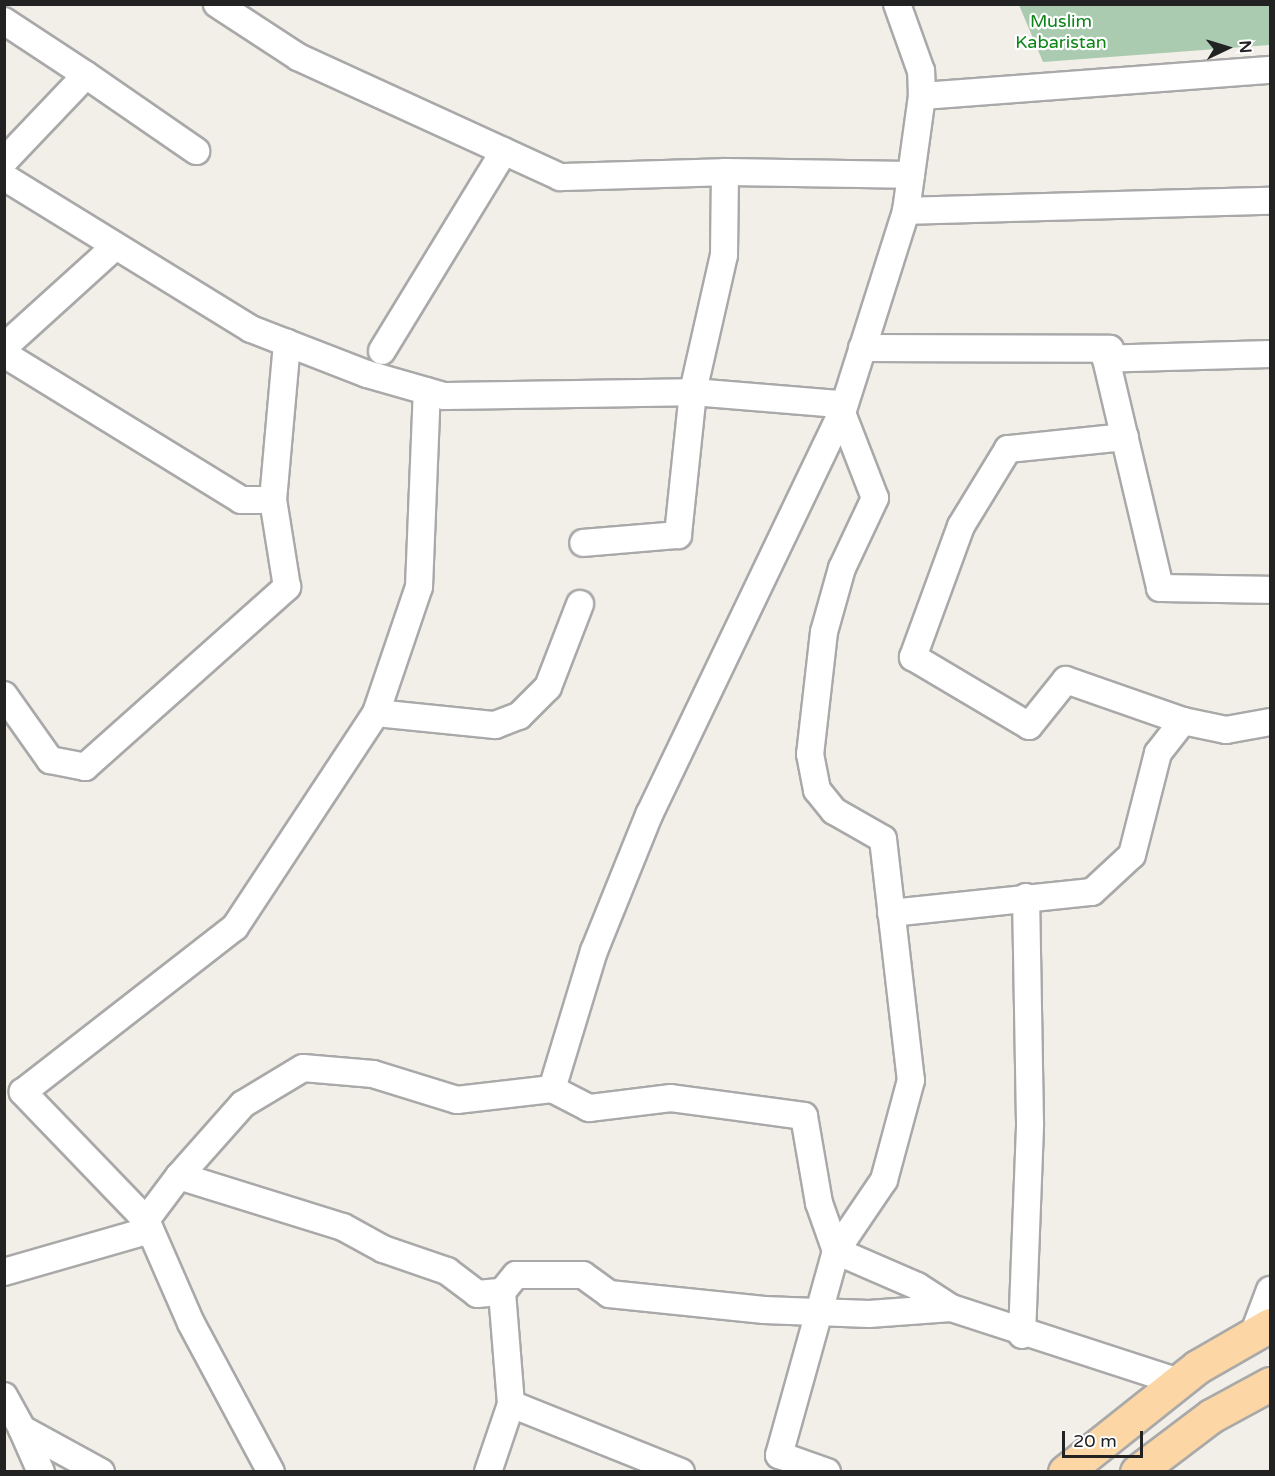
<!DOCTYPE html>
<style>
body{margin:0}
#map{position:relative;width:1275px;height:1476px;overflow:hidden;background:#f2efe9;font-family:"Varela Round",sans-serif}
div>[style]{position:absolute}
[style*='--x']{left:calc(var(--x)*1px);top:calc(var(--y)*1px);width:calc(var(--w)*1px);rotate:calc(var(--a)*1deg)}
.cemetery>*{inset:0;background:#aacbaf}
.roads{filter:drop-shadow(2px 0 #a9a9a9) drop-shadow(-2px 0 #a9a9a9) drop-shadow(0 2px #a9a9a9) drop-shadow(0 -2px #a9a9a9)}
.minor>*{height:26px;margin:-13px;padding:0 13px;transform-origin:13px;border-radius:13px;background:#fff}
.primary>*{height:33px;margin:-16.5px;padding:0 16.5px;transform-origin:16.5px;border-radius:16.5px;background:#fcd6a4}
span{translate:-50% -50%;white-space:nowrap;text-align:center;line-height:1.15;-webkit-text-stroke:4.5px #fff;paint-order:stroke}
.park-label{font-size:18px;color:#0c8416}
.frame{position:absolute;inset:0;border:6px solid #222;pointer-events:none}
.north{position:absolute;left:1197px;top:18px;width:60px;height:60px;-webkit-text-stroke:4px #fff;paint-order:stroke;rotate:86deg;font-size:16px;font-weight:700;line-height:24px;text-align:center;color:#222}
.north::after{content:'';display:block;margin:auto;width:21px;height:27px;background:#222;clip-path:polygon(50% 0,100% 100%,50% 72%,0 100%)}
.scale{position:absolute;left:1062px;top:1431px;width:81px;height:27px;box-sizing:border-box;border:3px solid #222;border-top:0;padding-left:8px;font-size:18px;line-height:21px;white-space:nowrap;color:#222;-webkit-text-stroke:4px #fff;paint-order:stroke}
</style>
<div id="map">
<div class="cemetery">
<i style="clip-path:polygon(1019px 5px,1270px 5px,1270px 45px,1043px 62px)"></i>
</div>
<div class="roads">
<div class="minor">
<i style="--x:217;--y:4;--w:97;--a:33.2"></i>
<i style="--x:298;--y:57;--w:288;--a:24.6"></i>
<i style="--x:560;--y:177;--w:165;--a:-1.7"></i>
<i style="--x:725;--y:172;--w:83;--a:90.7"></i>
<i style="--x:724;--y:255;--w:140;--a:102.8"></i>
<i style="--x:693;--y:392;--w:146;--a:4.7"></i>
<i style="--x:839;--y:404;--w:9;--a:72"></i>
<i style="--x:842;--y:413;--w:212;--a:-72.4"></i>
<i style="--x:906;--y:211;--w:116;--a:-82.1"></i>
<i style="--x:922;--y:96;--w:25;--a:-92"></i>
<i style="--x:921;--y:71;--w:71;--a:-109.7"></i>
<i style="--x:4;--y:21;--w:98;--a:33.4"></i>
<i style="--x:86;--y:75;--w:119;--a:133.6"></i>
<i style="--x:86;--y:75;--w:134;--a:34.6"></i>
<i style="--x:922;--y:96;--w:349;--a:-4.3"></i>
<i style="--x:725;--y:172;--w:186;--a:0.9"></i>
<i style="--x:4;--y:177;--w:290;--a:31.6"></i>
<i style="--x:251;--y:329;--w:124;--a:21.2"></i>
<i style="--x:367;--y:374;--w:80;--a:15.9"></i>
<i style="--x:444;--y:396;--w:249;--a:-0.9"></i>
<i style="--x:693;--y:392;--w:144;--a:96"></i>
<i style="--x:678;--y:535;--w:95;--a:175.2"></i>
<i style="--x:906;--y:211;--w:364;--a:-1.6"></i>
<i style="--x:4;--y:347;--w:147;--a:-42.2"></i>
<i style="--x:862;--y:348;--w:248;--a:0.2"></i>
<i style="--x:1110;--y:349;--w:11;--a:112"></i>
<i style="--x:382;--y:351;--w:234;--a:-58.6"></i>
<i style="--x:4;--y:354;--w:278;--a:31.6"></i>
<i style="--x:241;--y:500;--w:32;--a:0"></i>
<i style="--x:1270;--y:354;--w:164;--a:178.3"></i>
<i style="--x:1106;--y:359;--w:235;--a:76.7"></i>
<i style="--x:1160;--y:588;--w:110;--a:1"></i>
<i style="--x:1125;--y:437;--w:118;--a:174.1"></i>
<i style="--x:1008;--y:449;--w:90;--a:121.4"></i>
<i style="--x:961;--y:526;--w:140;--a:110.1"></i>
<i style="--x:913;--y:657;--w:135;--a:30.7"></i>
<i style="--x:1029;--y:726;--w:59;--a:-51.2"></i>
<i style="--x:1066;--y:680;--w:124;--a:19.3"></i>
<i style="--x:4;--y:695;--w:80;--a:54.7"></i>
<i style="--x:50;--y:760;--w:36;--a:11"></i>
<i style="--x:85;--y:767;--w:271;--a:-41.7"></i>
<i style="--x:287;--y:587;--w:88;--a:-99.1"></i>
<i style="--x:273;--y:500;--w:158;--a:-84.9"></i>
<i style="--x:376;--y:713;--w:120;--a:5.8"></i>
<i style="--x:495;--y:725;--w:26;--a:-21"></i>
<i style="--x:519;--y:716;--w:41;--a:-45"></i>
<i style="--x:548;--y:687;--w:89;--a:-68.9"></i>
<i style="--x:891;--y:913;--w:202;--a:-6"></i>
<i style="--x:1092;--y:892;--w:54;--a:-42.8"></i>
<i style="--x:1132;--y:855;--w:105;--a:-75.7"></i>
<i style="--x:1158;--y:753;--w:41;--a:-52"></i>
<i style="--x:1183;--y:721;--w:44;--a:11.8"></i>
<i style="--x:1226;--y:730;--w:45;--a:-10.3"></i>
<i style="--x:552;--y:1089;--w:144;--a:-73.1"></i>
<i style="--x:594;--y:951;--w:147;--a:-68"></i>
<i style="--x:649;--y:815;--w:446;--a:-64.4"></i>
<i style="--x:842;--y:413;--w:91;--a:68.8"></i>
<i style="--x:875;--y:498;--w:77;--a:115.2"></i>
<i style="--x:842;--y:568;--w:66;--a:105.7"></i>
<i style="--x:824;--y:632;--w:123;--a:96.5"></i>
<i style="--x:810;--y:754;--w:37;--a:79"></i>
<i style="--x:817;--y:790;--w:27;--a:51"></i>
<i style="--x:834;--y:811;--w:56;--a:29.7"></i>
<i style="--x:883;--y:839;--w:243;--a:83.4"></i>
<i style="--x:911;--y:1080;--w:104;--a:105.1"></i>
<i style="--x:884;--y:1180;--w:86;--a:124.1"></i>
<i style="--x:836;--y:1251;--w:212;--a:105.6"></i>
<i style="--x:779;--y:1455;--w:51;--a:19.5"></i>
<i style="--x:179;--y:1176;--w:172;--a:17.3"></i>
<i style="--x:343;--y:1227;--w:46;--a:28.8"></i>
<i style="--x:383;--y:1249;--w:68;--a:19"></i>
<i style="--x:447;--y:1271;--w:38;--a:37"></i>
<i style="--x:477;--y:1294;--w:25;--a:-5"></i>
<i style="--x:502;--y:1292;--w:22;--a:-51"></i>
<i style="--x:516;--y:1275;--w:67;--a:0"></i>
<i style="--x:583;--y:1275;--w:32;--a:36"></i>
<i style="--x:609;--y:1294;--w:156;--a:5.9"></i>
<i style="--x:764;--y:1310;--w:105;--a:2.2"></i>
<i style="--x:869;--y:1314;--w:82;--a:-4.2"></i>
<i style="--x:951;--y:1308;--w:40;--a:-147.1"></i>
<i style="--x:917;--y:1286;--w:88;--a:-156.6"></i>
<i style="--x:836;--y:1251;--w:51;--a:-109.5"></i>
<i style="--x:819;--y:1203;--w:88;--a:-99.8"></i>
<i style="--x:804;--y:1116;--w:134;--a:-172.3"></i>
<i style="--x:671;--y:1098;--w:83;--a:173"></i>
<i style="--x:589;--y:1108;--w:42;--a:-152.8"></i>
<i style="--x:552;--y:1089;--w:96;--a:173.4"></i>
<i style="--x:457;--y:1100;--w:88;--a:-162.8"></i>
<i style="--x:373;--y:1074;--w:70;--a:-175.1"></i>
<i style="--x:303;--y:1068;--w:70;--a:149"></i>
<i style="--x:243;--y:1104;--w:96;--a:131.6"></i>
<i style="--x:179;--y:1176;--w:55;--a:126.9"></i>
<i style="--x:146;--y:1220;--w:112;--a:66.4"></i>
<i style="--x:191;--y:1323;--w:169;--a:61.8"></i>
<i style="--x:146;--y:1220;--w:178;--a:-133.9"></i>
<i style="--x:23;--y:1092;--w:269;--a:-37.9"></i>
<i style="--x:235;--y:927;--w:256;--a:-56.6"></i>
<i style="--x:376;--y:713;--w:133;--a:-71.2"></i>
<i style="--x:419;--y:587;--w:196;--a:-87.7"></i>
<i style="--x:4;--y:1272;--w:152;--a:-16"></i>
<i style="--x:951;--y:1308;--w:240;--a:18"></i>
<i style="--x:1022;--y:1335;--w:212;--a:-87.8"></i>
<i style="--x:1030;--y:1123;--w:226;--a:-91"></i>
<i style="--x:1253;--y:1335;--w:48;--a:-69.3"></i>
<i style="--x:4;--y:1396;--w:38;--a:61"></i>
<i style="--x:22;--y:1429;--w:90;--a:28.6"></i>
<i style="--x:511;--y:1404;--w:183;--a:21.8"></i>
<i style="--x:22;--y:1429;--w:47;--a:66.2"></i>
<i style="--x:488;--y:1472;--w:72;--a:-71.3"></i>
<i style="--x:511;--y:1404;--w:112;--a:-94.6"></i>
</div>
<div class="primary">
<i style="--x:1065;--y:1472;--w:169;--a:-38.5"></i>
<i style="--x:1197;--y:1367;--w:84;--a:-29.9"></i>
<i style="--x:1137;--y:1472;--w:93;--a:-37.1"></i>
<i style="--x:1211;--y:1416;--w:67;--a:-28.5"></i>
</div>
</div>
<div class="park-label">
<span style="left:1061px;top:32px">Muslim<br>Kabaristan</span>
</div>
<div class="frame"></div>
<div class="north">N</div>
<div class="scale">20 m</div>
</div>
